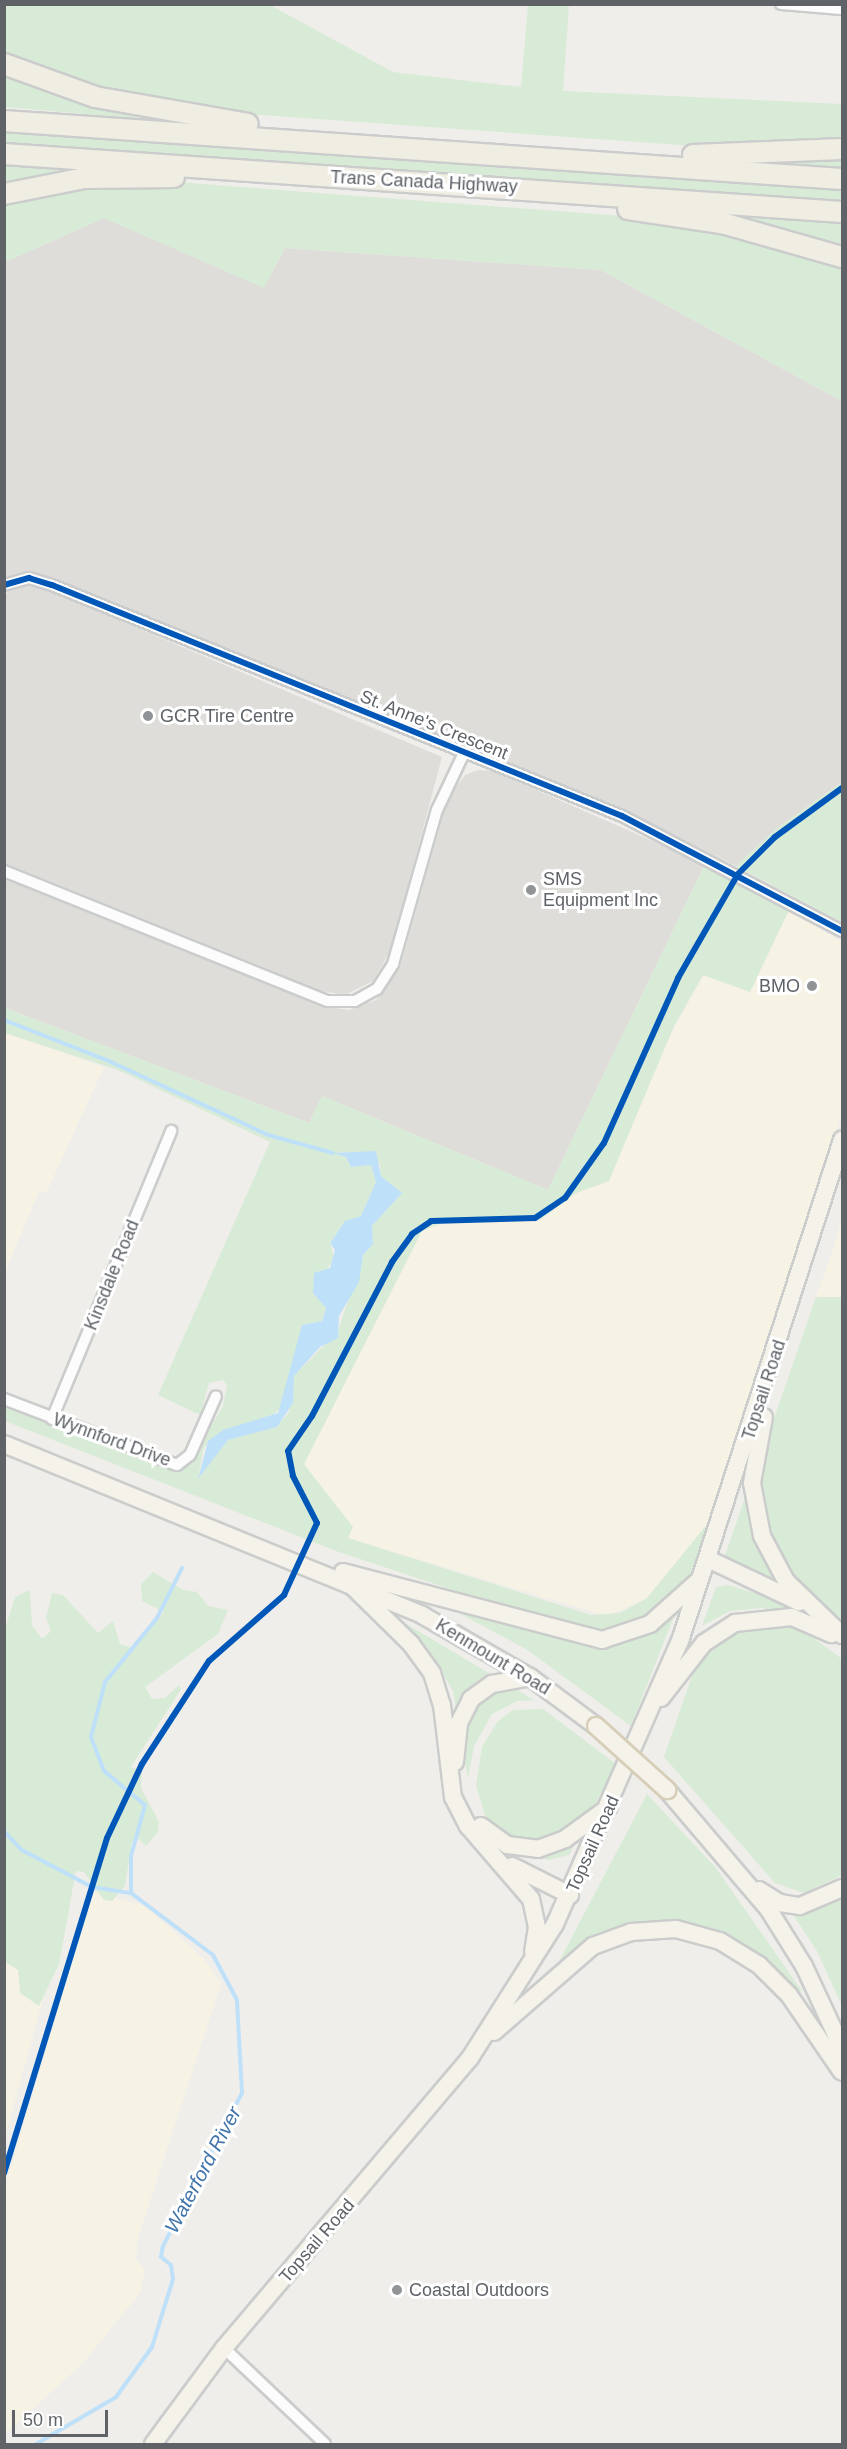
<!DOCTYPE html>
<style>
body{margin:0}
#map{position:relative;width:847px;height:2449px;overflow:hidden;background:#efeeea;font-family:Arial,sans-serif}
div>[style]{position:absolute}
[style*='--x']{left:calc(var(--x)*1px);top:calc(var(--y)*1px);width:calc(var(--w)*1px);rotate:calc(var(--a)*1deg)}
.commercial>*{inset:0;background:#f7f3e4}
.industrial>*{inset:0;background:#dfddda}
.green>*{inset:0;background:#d8ebd6}
.water>*{inset:0;background:#bfe0f9}
.stream>*{height:4px;margin:-2px;padding:0 2px;transform-origin:2px;border-radius:2px;background:#bfe0f9}
.roads{filter:drop-shadow(2px 0 #cbcccc) drop-shadow(-2px 0 #cbcccc) drop-shadow(0 2px #cbcccc) drop-shadow(0 -2px #cbcccc)}
.street>*{height:10px;margin:-5px;padding:0 5px;transform-origin:5px;border-radius:5px;background:#fdfcfc}
.primary>*{height:16px;margin:-8px;padding:0 8px;transform-origin:8px;border-radius:8px;background:#f4f2e9}
.highway>*{height:20px;margin:-10px;padding:0 10px;transform-origin:10px;border-radius:10px;background:#f0ede3}
.bridges{filter:drop-shadow(2px 0 #d7ceb8) drop-shadow(-2px 0 #d7ceb8) drop-shadow(0 2px #d7ceb8) drop-shadow(0 -2px #d7ceb8)}
.primary-bridge>*{height:16px;margin:-8px;padding:0 8px;transform-origin:8px;border-radius:8px;background:#f4f2e9}
.cycleway>*{height:6px;margin:-3px;padding:0 3px;transform-origin:3px;border-radius:3px;background:#0057b8}
.dots>*{width:16px;height:16px;translate:-50% -50%;box-sizing:border-box;border:3px solid #fff;border-radius:50%}
span{translate:-50% -50%;white-space:nowrap;text-align:center;line-height:1.15;-webkit-text-stroke:6px #fff;paint-order:stroke}
.street-label{font-size:18px;color:#5f6368}
.poi-label{font-size:18px;color:#5f6368}
.left{translate:0 -50%;text-align:left}
.right{translate:-100% -50%;text-align:right}
.water-label{font-size:20px;color:#4174aa;font-style:italic}
.frame{position:absolute;inset:0;border:6px solid #5f6368;pointer-events:none}
.scale{position:absolute;left:12px;top:2410px;width:96px;height:27px;box-sizing:border-box;border:3px solid #5f6368;border-top:0;padding-left:8px;font-size:18px;line-height:21px;white-space:nowrap;color:#5f6368;-webkit-text-stroke:4px #fff;paint-order:stroke}
</style>
<div id="map">
<div class="commercial">
<i style="clip-path:polygon(789px 910px,842px 942px,842px 1113px,709px 1522px,647px 1598px,607px 1616px,348px 1538px,304px 1464px,422px 1231px,431px 1224px,473px 1222px,568px 1199px,586px 1188px,704px 975px,750px 992px)"></i>
<i style="clip-path:polygon(5px 1033px,104px 1067px,46px 1193px,39px 1191px,5px 1272px)"></i>
<i style="clip-path:polygon(842px 1218px,842px 1297px,816px 1297px,832px 1253px)"></i>
<i style="clip-path:polygon(5px 1836px,74px 1886px,5px 2137px)"></i>
<i style="clip-path:polygon(93px 1892px,145px 1906px,205px 1960px,221px 1984px,138px 2237px,136px 2259px,145px 2271px,140px 2293px,83px 2363px,5px 2434px,5px 2188px)"></i>
</div>
<div class="industrial">
<i style="clip-path:polygon(104px 218px,264px 287px,285px 248px,601px 270px,842px 401px,842px 782px,776px 829px,736px 866px,612px 804px,40px 574px,5px 576px,5px 262px)"></i>
<i style="clip-path:polygon(22px 584px,50px 591px,442px 757px,391px 950px,373px 981px,345px 995px,322px 991px,5px 863px,5px 594px)"></i>
<i style="clip-path:polygon(478px 770px,493px 771px,705px 864px,548px 1190px,322px 1096px,309px 1123px,5px 1008px,4px 879px,321px 1006px,349px 1010px,376px 1000px,400px 968px,448px 798px,465px 775px)"></i>
</div>
<div class="green">
<i style="clip-path:polygon(4px 5px,270px 5px,393px 72px,521px 87px,528px 5px,569px 5px,563px 91px,842px 104px,842px 142px,694px 146px,207px 111px,112px 93px,5px 55px)"></i>
<i style="clip-path:polygon(4px 70px,199px 124px,5px 107px)"></i>
<i style="clip-path:polygon(4px 131px,842px 190px,842px 201px,5px 144px)"></i>
<i style="clip-path:polygon(842px 154px,842px 171px,739px 164px,780px 161px)"></i>
<i style="clip-path:polygon(5px 165px,40px 168px,104px 171px,5px 188px)"></i>
<i style="clip-path:polygon(177px 182px,674px 220px,842px 263px,842px 401px,601px 270px,285px 248px,264px 288px,104px 218px,5px 262px,4px 200px,42px 190px)"></i>
<i style="clip-path:polygon(695px 213px,842px 224px,842px 252px)"></i>
<i style="clip-path:polygon(842px 782px,842px 922px,736px 866px,776px 829px)"></i>
<i style="clip-path:polygon(evenodd,705px 864px,789px 910px,750px 992px,703px 975px,674px 1026px,609px 1181px,576px 1193px,540px 1220px,444px 1222px,422px 1231px,304px 1464px,353px 1527px,348px 1538px,591px 1615px,620px 1613px,647px 1598px,709px 1522px,688px 1580px,644px 1620px,605px 1633px,558px 1625px,339px 1552px,5px 1421px,5px 1406px,163px 1468px,188px 1464px,223px 1406px,227px 1385px,223px 1380px,209px 1383px,200px 1415px,158px 1395px,270px 1142px,118px 1070px,5px 1033px,5px 1008px,309px 1123px,322px 1096px,548px 1190px,705px 864px,354px 1152px,380px 1163px,381px 1176px,402px 1193px,372px 1226px,373px 1244px,363px 1255px,338px 1331px,294px 1376px,289px 1412px,277px 1427px,228px 1440px,198px 1477px,204px 1447px,223px 1430px,270px 1418px,283px 1405px,302px 1325px,322px 1321px,326px 1307px,313px 1293px,334px 1258px,330px 1242px,345px 1221px,361px 1217px,376px 1182px,371px 1165px,351px 1167px,346px 1157px,334px 1153px,354px 1152px)"></i>
<i style="clip-path:polygon(816px 1297px,842px 1297px,842px 1626px,781px 1563px,759px 1508px,761px 1456px)"></i>
<i style="clip-path:polygon(747px 1492px,792px 1595px,722px 1564px)"></i>
<i style="clip-path:polygon(153px 1572px,183px 1590px,197px 1592px,208px 1606px,228px 1610px,218px 1634px,145px 1687px,152px 1699px,165px 1698px,179px 1685px,181px 1689px,131px 1767px,142px 1772px,141px 1788px,159px 1822px,158px 1832px,146px 1846px,138px 1838px,132px 1842px,125px 1886px,112px 1901px,104px 1900px,84px 1872px,76px 1871px,59px 1964px,39px 2006px,20px 1993px,18px 1970px,5px 1962px,5px 1629px,15px 1597px,30px 1590px,32px 1625px,42px 1639px,51px 1631px,46px 1618px,52px 1593px,63px 1595px,98px 1633px,113px 1621px,120px 1644px,134px 1649px,164px 1612px,142px 1601px,141px 1584px)"></i>
<i style="clip-path:polygon(728px 1585px,799px 1606px,842px 1644px,762px 1608px,730px 1611px,702px 1626px,716px 1587px)"></i>
<i style="clip-path:polygon(427px 1596px,591px 1645px,635px 1638px,676px 1611px,631px 1726px,526px 1649px)"></i>
<i style="clip-path:polygon(398px 1619px,534px 1700px,517px 1701px,492px 1714px,474px 1746px,468px 1779px,453px 1691px,427px 1647px)"></i>
<i style="clip-path:polygon(777px 1621px,804px 1631px,842px 1659px,842px 1875px,804px 1893px,775px 1883px,664px 1757px,706px 1635px)"></i>
<i style="clip-path:polygon(543px 1709px,616px 1764px,569px 1855px,548px 1860px,515px 1851px,489px 1827px,476px 1786px,482px 1747px,498px 1721px,513px 1710px)"></i>
<i style="clip-path:polygon(647px 1794px,716px 1868px,802px 1991px,791px 1996px,747px 1957px,671px 1930px,603px 1947px,541px 1996px)"></i>
<i style="clip-path:polygon(842px 1894px,842px 2006px,817px 1951px,790px 1910px,823px 1905px)"></i>
</div>
<div class="water">
<i style="clip-path:polygon(376px 1151px,381px 1176px,402px 1193px,372px 1226px,373px 1244px,363px 1255px,359px 1282px,339px 1316px,338px 1338px,320px 1347px,294px 1376px,293px 1403px,277px 1427px,228px 1440px,198px 1479px,208px 1441px,223px 1430px,278px 1413px,302px 1325px,322px 1321px,326px 1308px,313px 1293px,314px 1273px,330px 1268px,335px 1250px,330px 1243px,345px 1221px,361px 1216px,376px 1182px,371px 1165px,351px 1167px,346px 1157px,333px 1153px)"></i>
</div>
<div class="stream">
<i style="--x:4;--y:1020;--w:115;--a:21.4"></i>
<i style="--x:111;--y:1062;--w:173;--a:24.9"></i>
<i style="--x:268;--y:1135;--w:67;--a:15.5"></i>
<i style="--x:4;--y:1831;--w:26;--a:47"></i>
<i style="--x:22;--y:1850;--w:79;--a:27.9"></i>
<i style="--x:92;--y:1887;--w:39;--a:9"></i>
<i style="--x:36;--y:2444;--w:93;--a:-30.4"></i>
<i style="--x:116;--y:2397;--w:62;--a:-54.2"></i>
<i style="--x:152;--y:2347;--w:71;--a:-72.8"></i>
<i style="--x:173;--y:2279;--w:14;--a:-98"></i>
<i style="--x:171;--y:2265;--w:13;--a:-141"></i>
<i style="--x:161;--y:2257;--w:11;--a:-80"></i>
<i style="--x:163;--y:2246;--w:172;--a:-62.7"></i>
<i style="--x:242;--y:2093;--w:93;--a:-93.1"></i>
<i style="--x:237;--y:2000;--w:51;--a:-118.1"></i>
<i style="--x:213;--y:1955;--w:103;--a:-142.9"></i>
<i style="--x:131;--y:1893;--w:37;--a:-90"></i>
<i style="--x:131;--y:1856;--w:53;--a:-74.6"></i>
<i style="--x:145;--y:1805;--w:53;--a:-140.3"></i>
<i style="--x:104;--y:1771;--w:36;--a:-111"></i>
<i style="--x:91;--y:1737;--w:57;--a:-75.7"></i>
<i style="--x:105;--y:1682;--w:82;--a:-50.9"></i>
<i style="--x:157;--y:1618;--w:56;--a:-63.4"></i>
</div>
<div class="roads">
<div class="street">
<i style="--x:781;--y:4;--w:61;--a:4.7"></i>
<i style="--x:4;--y:585;--w:26;--a:-16"></i>
<i style="--x:29;--y:578;--w:24;--a:17"></i>
<i style="--x:52;--y:585;--w:615;--a:22.06"></i>
<i style="--x:622;--y:816;--w:248;--a:27.6"></i>
<i style="--x:4;--y:871;--w:348;--a:21.9"></i>
<i style="--x:327;--y:1001;--w:28;--a:0"></i>
<i style="--x:355;--y:1001;--w:25;--a:-29"></i>
<i style="--x:377;--y:989;--w:30;--a:-57"></i>
<i style="--x:393;--y:964;--w:160;--a:-74.1"></i>
<i style="--x:437;--y:810;--w:63;--a:-64.7"></i>
<i style="--x:4;--y:1399;--w:185;--a:20.9"></i>
<i style="--x:177;--y:1465;--w:16;--a:-38"></i>
<i style="--x:190;--y:1455;--w:64;--a:-66.2"></i>
<i style="--x:52;--y:1419;--w:312;--a:-67.5"></i>
<i style="--x:224;--y:2348;--w:139;--a:43.5"></i>
</div>
<div class="primary">
<i style="--x:764;--y:1417;--w:67;--a:100.3"></i>
<i style="--x:752;--y:1483;--w:54;--a:79.3"></i>
<i style="--x:762;--y:1536;--w:51;--a:61.9"></i>
<i style="--x:786;--y:1581;--w:78;--a:44"></i>
<i style="--x:4;--y:1444;--w:452;--a:22.2"></i>
<i style="--x:422;--y:1615;--w:125;--a:29.9"></i>
<i style="--x:530;--y:1677;--w:82;--a:36.6"></i>
<i style="--x:708;--y:1559;--w:101;--a:25.3"></i>
<i style="--x:343;--y:1572;--w:268;--a:14.7"></i>
<i style="--x:602;--y:1640;--w:51;--a:-18.4"></i>
<i style="--x:650;--y:1624;--w:63;--a:-41.8"></i>
<i style="--x:350;--y:1584;--w:86;--a:44.5"></i>
<i style="--x:411;--y:1644;--w:36;--a:54"></i>
<i style="--x:432;--y:1673;--w:34;--a:73"></i>
<i style="--x:442;--y:1705;--w:93;--a:83.2"></i>
<i style="--x:453;--y:1797;--w:33;--a:63"></i>
<i style="--x:468;--y:1826;--w:96;--a:49.2"></i>
<i style="--x:531;--y:1899;--w:29;--a:78"></i>
<i style="--x:537;--y:1927;--w:25;--a:99"></i>
<i style="--x:661;--y:1698;--w:70;--a:-52"></i>
<i style="--x:704;--y:1643;--w:37;--a:-33"></i>
<i style="--x:735;--y:1623;--w:57;--a:-6"></i>
<i style="--x:792;--y:1617;--w:43;--a:23.6"></i>
<i style="--x:455;--y:1762;--w:39;--a:-84"></i>
<i style="--x:459;--y:1723;--w:27;--a:-63"></i>
<i style="--x:471;--y:1699;--w:26;--a:-36"></i>
<i style="--x:492;--y:1684;--w:39;--a:-10"></i>
<i style="--x:667;--y:1790;--w:157;--a:49.6"></i>
<i style="--x:769;--y:1910;--w:66;--a:58"></i>
<i style="--x:804;--y:1966;--w:90;--a:65.1"></i>
<i style="--x:481;--y:1826;--w:32;--a:36"></i>
<i style="--x:507;--y:1845;--w:31;--a:7"></i>
<i style="--x:538;--y:1849;--w:29;--a:-20"></i>
<i style="--x:565;--y:1839;--w:54;--a:-36"></i>
<i style="--x:512;--y:1866;--w:65;--a:26.6"></i>
<i style="--x:759;--y:1890;--w:25;--a:32"></i>
<i style="--x:780;--y:1903;--w:20;--a:9"></i>
<i style="--x:800;--y:1906;--w:46;--a:-23.2"></i>
<i style="--x:494;--y:2032;--w:131;--a:-41"></i>
<i style="--x:593;--y:1946;--w:40;--a:-20.2"></i>
<i style="--x:631;--y:1932;--w:45;--a:-3.8"></i>
<i style="--x:676;--y:1929;--w:46;--a:15.3"></i>
<i style="--x:720;--y:1941;--w:46;--a:31.6"></i>
<i style="--x:759;--y:1965;--w:42;--a:45"></i>
<i style="--x:789;--y:1995;--w:93;--a:55.5"></i>
<i style="--x:153;--y:2444;--w:119;--a:-53.5"></i>
<i style="--x:224;--y:2348;--w:380;--a:-49.7"></i>
<i style="--x:470;--y:2058;--w:159;--a:-57.6"></i>
<i style="--x:555;--y:1924;--w:309;--a:-66.2"></i>
<i style="--x:680;--y:1641;--w:527;--a:-72.08"></i>
</div>
<div class="highway">
<i style="--x:4;--y:64;--w:97;--a:19.9"></i>
<i style="--x:95;--y:97;--w:155;--a:10"></i>
<i style="--x:4;--y:121;--w:840;--a:3.96"></i>
<i style="--x:4;--y:154;--w:840;--a:3.96"></i>
<i style="--x:693;--y:155;--w:149;--a:-2.3"></i>
<i style="--x:4;--y:194;--w:82;--a:-11.3"></i>
<i style="--x:84;--y:178;--w:90;--a:-0.6"></i>
<i style="--x:628;--y:209;--w:99;--a:8.7"></i>
<i style="--x:726;--y:224;--w:121;--a:15.9"></i>
</div>
</div>
<div class="bridges">
<div class="primary-bridge">
<i style="--x:596;--y:1726;--w:96;--a:42"></i>
</div>
</div>
<div class="cycleway">
<i style="--x:4;--y:585;--w:26;--a:-16"></i>
<i style="--x:29;--y:578;--w:24;--a:17"></i>
<i style="--x:52;--y:585;--w:615;--a:22.06"></i>
<i style="--x:622;--y:816;--w:248;--a:27.6"></i>
<i style="--x:4;--y:2173;--w:350;--a:-72.9"></i>
<i style="--x:107;--y:1838;--w:82;--a:-64.7"></i>
<i style="--x:142;--y:1764;--w:123;--a:-57"></i>
<i style="--x:209;--y:1661;--w:100;--a:-41.3"></i>
<i style="--x:284;--y:1595;--w:79;--a:-65.4"></i>
<i style="--x:317;--y:1523;--w:53;--a:-117.1"></i>
<i style="--x:293;--y:1476;--w:25;--a:-101"></i>
<i style="--x:288;--y:1451;--w:42;--a:-55.6"></i>
<i style="--x:312;--y:1416;--w:174;--a:-62.5"></i>
<i style="--x:392;--y:1262;--w:34;--a:-54"></i>
<i style="--x:412;--y:1234;--w:23;--a:-34"></i>
<i style="--x:431;--y:1221;--w:104;--a:-1.7"></i>
<i style="--x:535;--y:1218;--w:36;--a:-34"></i>
<i style="--x:565;--y:1198;--w:67;--a:-54.7"></i>
<i style="--x:604;--y:1143;--w:181;--a:-65.8"></i>
<i style="--x:678;--y:978;--w:120;--a:-60"></i>
<i style="--x:738;--y:874;--w:52;--a:-45"></i>
<i style="--x:775;--y:837;--w:83;--a:-36.2"></i>
</div>
<div class="dots">
<i style="left:148px;top:716px;background:#919496"></i>
<i style="left:531px;top:890px;background:#919496"></i>
<i style="left:812px;top:986px;background:#919496"></i>
<i style="left:397px;top:2290px;background:#919496"></i>
</div>
<div class="street-label">
<span style="left:424px;top:182px;rotate:3deg">Trans Canada Highway</span>
<span style="left:434px;top:725px;rotate:22deg">St. Anne's Crescent</span>
<span style="left:112px;top:1275px;rotate:-68deg">Kinsdale Road</span>
<span style="left:764px;top:1390px;rotate:-72deg">Topsail Road</span>
<span style="left:112px;top:1440px;rotate:20deg">Wynnford Drive</span>
<span style="left:493px;top:1657px;rotate:31deg">Kenmount Road</span>
<span style="left:593px;top:1844px;rotate:-66deg">Topsail Road</span>
<span style="left:317px;top:2241px;rotate:-49deg">Topsail Road</span>
</div>
<div class="poi-label">
<span class="left" style="left:160px;top:716px">GCR Tire Centre</span>
<span class="left" style="left:543px;top:890px">SMS<br>Equipment Inc</span>
<span class="right" style="left:800px;top:986px">BMO</span>
<span class="left" style="left:409px;top:2290px">Coastal Outdoors</span>
</div>
<div class="water-label">
<span style="left:203px;top:2170px;rotate:-62deg">Waterford River</span>
</div>
<div class="frame"></div>
<div class="scale">50 m</div>
</div>
